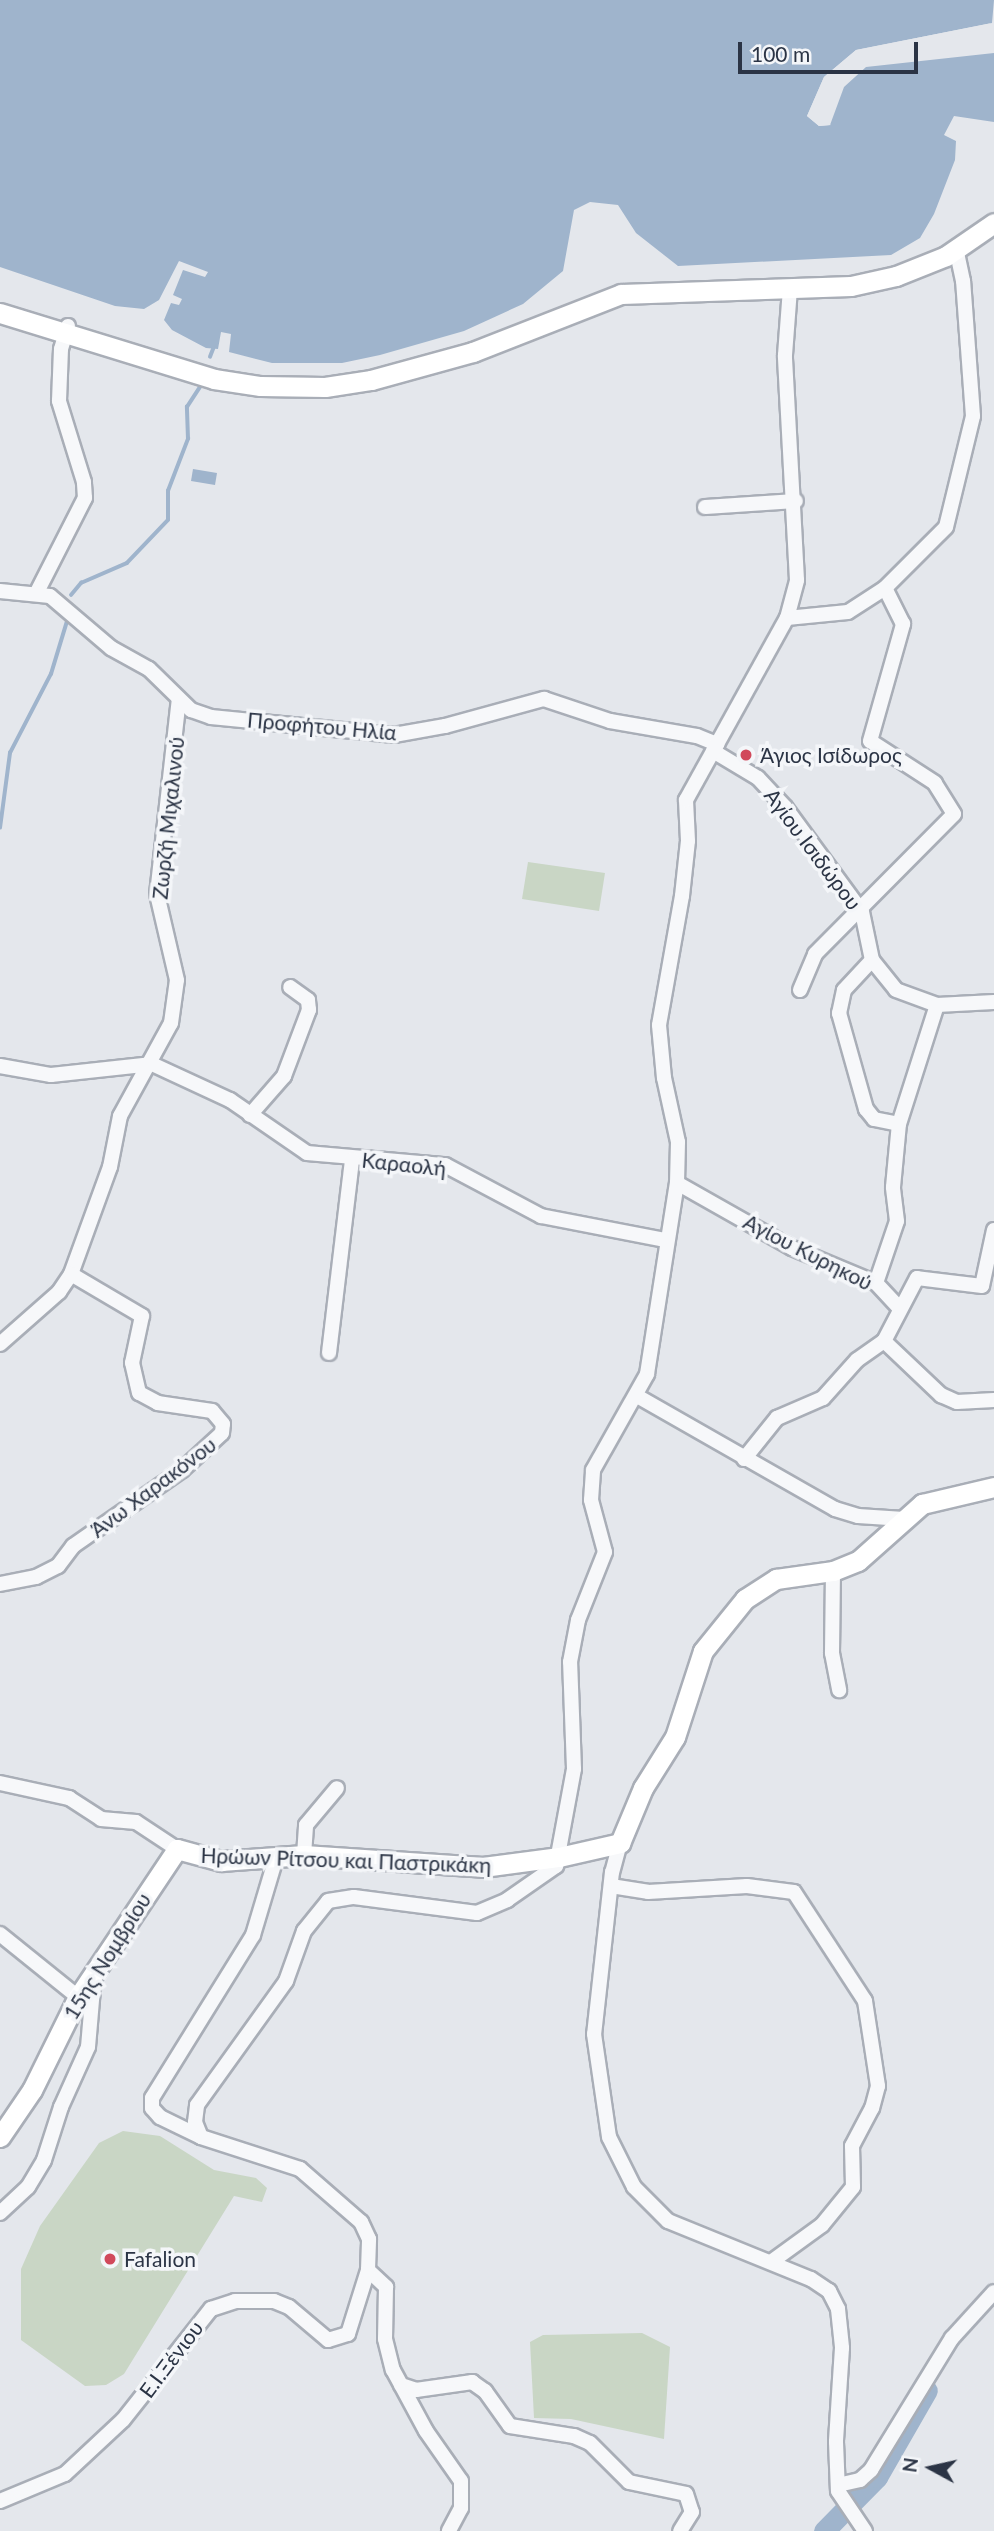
<!DOCTYPE html>
<meta charset="utf-8">
<style>
body{margin:0}
#map{position:relative;width:994px;height:2531px;overflow:hidden;background:#e4e7ec;font-family:Lato,sans-serif}
div>[style]{position:absolute}
[style*='--x']{left:calc(var(--x)*1px);top:calc(var(--y)*1px);width:calc(var(--w)*1px);rotate:calc(var(--a)*1deg)}
.green>*{inset:0;background:#c9d6c5}
.water>*{inset:0;background:#9fb4cc}
.pier>*{inset:0;background:#e4e7ec}
.stream>*{height:3.5px;margin:-1.75px;padding:0 1.75px;transform-origin:1.75px;border-radius:1.75px;background:#9fb4cc}
.river>*{height:21px;margin:-10.5px;padding:0 10.5px;transform-origin:10.5px;border-radius:10.5px;background:#9fb4cc}
.roads{filter:drop-shadow(2px 0 #a9aeb7) drop-shadow(-2px 0 #a9aeb7) drop-shadow(0 2px #a9aeb7) drop-shadow(0 -2px #a9aeb7)}
.minor>*{height:14px;margin:-7px;padding:0 7px;transform-origin:7px;border-radius:7px;background:#f7f8fa}
.major>*{height:19px;margin:-9.5px;padding:0 9.5px;transform-origin:9.5px;border-radius:9.5px;background:#fff}
.dots>*{width:19px;height:19px;translate:-50% -50%;box-sizing:border-box;border:4px solid #f4f6f9;border-radius:50%}
span{translate:-50% -50%;white-space:nowrap;text-align:center;line-height:1.15;-webkit-text-stroke:7px #f4f6f9;paint-order:stroke}
.street-label{font-size:21px;color:#2b3445}
.poi-label{font-size:21px;color:#2b3445}
.left{translate:0 -50%;text-align:left}
.north{position:absolute;left:896px;top:2433px;width:70px;height:70px;-webkit-text-stroke:5px #f4f6f9;paint-order:stroke;rotate:278deg;font-size:19px;font-weight:700;line-height:28px;text-align:center;color:#2b3445}
.north::after{content:'';display:block;margin:auto;width:24px;height:32px;background:#2b3445;clip-path:polygon(50% 0,100% 100%,50% 72%,0 100%)}
.scale{position:absolute;left:738px;top:42px;width:180px;height:32px;box-sizing:border-box;border:4px solid #2b3445;border-top:0;padding-left:9px;font-size:21px;line-height:24px;white-space:nowrap;color:#2b3445;-webkit-text-stroke:5px #f4f6f9;paint-order:stroke}
</style>
<div id="map">
<div class="green">
<i style="clip-path:polygon(528px 862px,605px 873px,599px 911px,522px 899px)"></i>
<i style="clip-path:polygon(123px 2131px,160px 2136px,214px 2170px,256px 2178px,267px 2188px,262px 2202px,234px 2196px,124px 2374px,106px 2385px,85px 2386px,21px 2340px,21px 2269px,40px 2226px,99px 2143px)"></i>
<i style="clip-path:polygon(642px 2333px,670px 2347px,664px 2439px,571px 2419px,534px 2418px,530px 2342px,543px 2335px)"></i>
</div>
<div class="water">
<i style="clip-path:polygon(0 0,994px 0,992px 23px,856px 50px,824px 77px,807px 116px,819px 126px,830px 125px,844px 87px,866px 67px,994px 53px,994px 122px,954px 116px,944px 135px,956px 141px,955px 160px,934px 214px,920px 238px,891px 255px,678px 266px,636px 233px,618px 205px,590px 202px,574px 210px,563px 271px,523px 304px,464px 331px,380px 355px,342px 363px,272px 363px,229px 352px,231px 334px,221px 332px,218px 349px,206px 348px,172px 330px,164px 320px,171px 303px,179px 305px,182px 299px,173px 295px,183px 270px,205px 277px,208px 272px,179px 261px,159px 300px,144px 309px,115px 306px,0 267px)"></i>
<i style="clip-path:polygon(193px 469px,217px 473px,215px 485px,191px 481px)"></i>
</div>
<div class="pier">
<i style="clip-path:polygon(992px 23px,956px 37px,858px 53px,819px 92px,811px 115px,831px 125px,819px 126px,807px 116px,824px 77px,856px 50px)"></i>
</div>
<div class="stream">
<i style="--x:210;--y:357;--w:9;--a:-69"></i>
<i style="--x:71;--y:595;--w:16;--a:-50"></i>
<i style="--x:81;--y:583;--w:50;--a:-23.5"></i>
<i style="--x:127;--y:563;--w:59;--a:-46.4"></i>
<i style="--x:168;--y:520;--w:29;--a:-90"></i>
<i style="--x:168;--y:491;--w:56;--a:-69"></i>
<i style="--x:188;--y:439;--w:32;--a:-92"></i>
<i style="--x:187;--y:407;--w:24;--a:-57"></i>
<i style="--x:0;--y:828;--w:76;--a:-82.4"></i>
<i style="--x:10;--y:753;--w:89;--a:-62.6"></i>
<i style="--x:51;--y:674;--w:59;--a:-73.1"></i>
</div>
<div class="river">
<i style="--x:824;--y:2531;--w:76;--a:-45.5"></i>
<i style="--x:877;--y:2477;--w:100;--a:-60.1"></i>
</div>
<div class="roads">
<div class="minor">
<i style="--x:705;--y:507;--w:91;--a:-3.8"></i>
<i style="--x:0;--y:591;--w:50;--a:5.7"></i>
<i style="--x:50;--y:596;--w:80;--a:40.4"></i>
<i style="--x:111;--y:648;--w:43;--a:28.9"></i>
<i style="--x:149;--y:669;--w:59;--a:44.3"></i>
<i style="--x:191;--y:710;--w:21;--a:19"></i>
<i style="--x:211;--y:717;--w:184;--a:5.6"></i>
<i style="--x:394;--y:735;--w:52;--a:-10"></i>
<i style="--x:445;--y:726;--w:103;--a:-15.3"></i>
<i style="--x:544;--y:699;--w:70;--a:18.4"></i>
<i style="--x:610;--y:721;--w:88;--a:9.8"></i>
<i style="--x:697;--y:736;--w:22;--a:22"></i>
<i style="--x:36;--y:594;--w:108;--a:-63"></i>
<i style="--x:85;--y:498;--w:16;--a:-94"></i>
<i style="--x:84;--y:482;--w:85;--a:-107.2"></i>
<i style="--x:59;--y:401;--w:52;--a:-87.8"></i>
<i style="--x:61;--y:349;--w:24;--a:-73"></i>
<i style="--x:787;--y:618;--w:39;--a:-75"></i>
<i style="--x:797;--y:580;--w:225;--a:-93.1"></i>
<i style="--x:785;--y:355;--w:67;--a:-85.7"></i>
<i style="--x:713;--y:751;--w:52;--a:31"></i>
<i style="--x:758;--y:778;--w:40;--a:47"></i>
<i style="--x:785;--y:807;--w:130;--a:53.7"></i>
<i style="--x:862;--y:912;--w:49;--a:78.2"></i>
<i style="--x:872;--y:960;--w:38;--a:51"></i>
<i style="--x:896;--y:990;--w:44;--a:20.1"></i>
<i style="--x:937;--y:1005;--w:57;--a:-3"></i>
<i style="--x:872;--y:960;--w:41;--a:133"></i>
<i style="--x:844;--y:990;--w:24;--a:102"></i>
<i style="--x:839;--y:1013;--w:100;--a:74.3"></i>
<i style="--x:866;--y:1109;--w:13;--a:51"></i>
<i style="--x:874;--y:1119;--w:25;--a:11"></i>
<i style="--x:800;--y:990;--w:39;--a:-67"></i>
<i style="--x:815;--y:954;--w:197;--a:-45.2"></i>
<i style="--x:954;--y:814;--w:36;--a:-122"></i>
<i style="--x:935;--y:783;--w:77;--a:-147.1"></i>
<i style="--x:870;--y:741;--w:122;--a:-74.2"></i>
<i style="--x:903;--y:624;--w:40;--a:-116.6"></i>
<i style="--x:0;--y:1066;--w:52;--a:10"></i>
<i style="--x:51;--y:1075;--w:102;--a:-6.2"></i>
<i style="--x:152;--y:1064;--w:86;--a:24.8"></i>
<i style="--x:230;--y:1100;--w:93;--a:34.5"></i>
<i style="--x:307;--y:1153;--w:139;--a:5"></i>
<i style="--x:445;--y:1165;--w:109;--a:28"></i>
<i style="--x:541;--y:1216;--w:127;--a:10.9"></i>
<i style="--x:250;--y:1115;--w:52;--a:-48.9"></i>
<i style="--x:284;--y:1076;--w:71;--a:-69.3"></i>
<i style="--x:309;--y:1010;--w:10;--a:-96"></i>
<i style="--x:308;--y:1000;--w:22;--a:-144"></i>
<i style="--x:677;--y:1183;--w:132;--a:29.5"></i>
<i style="--x:792;--y:1248;--w:91;--a:22.6"></i>
<i style="--x:876;--y:1283;--w:33;--a:47"></i>
<i style="--x:994;--y:1230;--w:57;--a:102.1"></i>
<i style="--x:982;--y:1286;--w:65;--a:-173"></i>
<i style="--x:917;--y:1278;--w:71;--a:117.6"></i>
<i style="--x:884;--y:1341;--w:79;--a:43.5"></i>
<i style="--x:941;--y:1395;--w:17;--a:24"></i>
<i style="--x:957;--y:1402;--w:37;--a:-3"></i>
<i style="--x:876;--y:1283;--w:65;--a:-71.3"></i>
<i style="--x:897;--y:1221;--w:34;--a:-97"></i>
<i style="--x:893;--y:1187;--w:63;--a:-84.6"></i>
<i style="--x:899;--y:1124;--w:125;--a:-72.3"></i>
<i style="--x:0;--y:1344;--w:79;--a:-41.4"></i>
<i style="--x:59;--y:1292;--w:22;--a:-56"></i>
<i style="--x:71;--y:1274;--w:114;--a:-70"></i>
<i style="--x:110;--y:1167;--w:52;--a:-78.9"></i>
<i style="--x:120;--y:1116;--w:106;--a:-61.3"></i>
<i style="--x:171;--y:1023;--w:43;--a:-82.1"></i>
<i style="--x:177;--y:980;--w:88;--a:-103.1"></i>
<i style="--x:157;--y:894;--w:196;--a:-83.6"></i>
<i style="--x:329;--y:1353;--w:195;--a:-83.2"></i>
<i style="--x:637;--y:1396;--w:228;--a:29.7"></i>
<i style="--x:835;--y:1509;--w:24;--a:17"></i>
<i style="--x:858;--y:1516;--w:46;--a:3.7"></i>
<i style="--x:744;--y:1459;--w:53;--a:-51.2"></i>
<i style="--x:777;--y:1418;--w:50;--a:-23.5"></i>
<i style="--x:823;--y:1398;--w:51;--a:-48.2"></i>
<i style="--x:857;--y:1360;--w:33;--a:-35"></i>
<i style="--x:833;--y:1571;--w:82;--a:90.7"></i>
<i style="--x:832;--y:1653;--w:38;--a:79"></i>
<i style="--x:0;--y:1584;--w:37;--a:-11"></i>
<i style="--x:36;--y:1577;--w:25;--a:-27"></i>
<i style="--x:58;--y:1566;--w:25;--a:-53"></i>
<i style="--x:73;--y:1546;--w:133;--a:-34.9"></i>
<i style="--x:182;--y:1470;--w:54;--a:-42.8"></i>
<i style="--x:222;--y:1433;--w:9;--a:-84"></i>
<i style="--x:223;--y:1424;--w:17;--a:-130"></i>
<i style="--x:212;--y:1411;--w:55;--a:-171.6"></i>
<i style="--x:158;--y:1403;--w:21;--a:-152"></i>
<i style="--x:139;--y:1393;--w:31;--a:-103"></i>
<i style="--x:132;--y:1363;--w:48;--a:-78"></i>
<i style="--x:142;--y:1316;--w:82;--a:-149.4"></i>
<i style="--x:0;--y:1783;--w:71;--a:12.3"></i>
<i style="--x:69;--y:1798;--w:38;--a:33"></i>
<i style="--x:101;--y:1819;--w:35;--a:5"></i>
<i style="--x:136;--y:1822;--w:49;--a:33.4"></i>
<i style="--x:620;--y:1843;--w:30;--a:105"></i>
<i style="--x:612;--y:1872;--w:163;--a:96.3"></i>
<i style="--x:594;--y:2034;--w:104;--a:81.7"></i>
<i style="--x:609;--y:2137;--w:56;--a:63.4"></i>
<i style="--x:634;--y:2187;--w:48;--a:45"></i>
<i style="--x:668;--y:2221;--w:154;--a:22.1"></i>
<i style="--x:811;--y:2279;--w:22;--a:34"></i>
<i style="--x:829;--y:2291;--w:20;--a:63"></i>
<i style="--x:838;--y:2309;--w:39;--a:84"></i>
<i style="--x:842;--y:2348;--w:94;--a:93.7"></i>
<i style="--x:836;--y:2442;--w:49;--a:87.7"></i>
<i style="--x:838;--y:2491;--w:48;--a:56"></i>
<i style="--x:304;--y:1855;--w:30;--a:-86"></i>
<i style="--x:306;--y:1825;--w:48;--a:-50"></i>
<i style="--x:611;--y:1886;--w:37;--a:9"></i>
<i style="--x:648;--y:1892;--w:99;--a:-3.5"></i>
<i style="--x:747;--y:1886;--w:47;--a:7.3"></i>
<i style="--x:794;--y:1892;--w:130;--a:56.9"></i>
<i style="--x:865;--y:2001;--w:86;--a:81.3"></i>
<i style="--x:878;--y:2086;--w:23;--a:105"></i>
<i style="--x:872;--y:2108;--w:43;--a:117.8"></i>
<i style="--x:852;--y:2146;--w:41;--a:88.6"></i>
<i style="--x:853;--y:2187;--w:49;--a:129.2"></i>
<i style="--x:822;--y:2225;--w:63;--a:144"></i>
<i style="--x:0;--y:1934;--w:100;--a:38.9"></i>
<i style="--x:201;--y:2137;--w:46;--a:-154"></i>
<i style="--x:160;--y:2117;--w:12;--a:-132"></i>
<i style="--x:152;--y:2108;--w:10;--a:-90"></i>
<i style="--x:152;--y:2098;--w:192;--a:-58.2"></i>
<i style="--x:253;--y:1935;--w:80;--a:-73.4"></i>
<i style="--x:0;--y:2213;--w:38;--a:-43"></i>
<i style="--x:28;--y:2187;--w:31;--a:-59"></i>
<i style="--x:44;--y:2160;--w:56;--a:-72.2"></i>
<i style="--x:61;--y:2107;--w:66;--a:-65.8"></i>
<i style="--x:88;--y:2047;--w:70;--a:-85.1"></i>
<i style="--x:368;--y:2270;--w:25;--a:43"></i>
<i style="--x:386;--y:2287;--w:52;--a:91.1"></i>
<i style="--x:385;--y:2339;--w:32;--a:76"></i>
<i style="--x:393;--y:2370;--w:69;--a:61.6"></i>
<i style="--x:426;--y:2431;--w:61;--a:55"></i>
<i style="--x:461;--y:2481;--w:27;--a:90"></i>
<i style="--x:461;--y:2508;--w:26;--a:118"></i>
<i style="--x:401;--y:2385;--w:16;--a:18"></i>
<i style="--x:416;--y:2390;--w:57;--a:-8.1"></i>
<i style="--x:472;--y:2382;--w:16;--a:35"></i>
<i style="--x:485;--y:2391;--w:43;--a:54.5"></i>
<i style="--x:510;--y:2426;--w:65;--a:8.9"></i>
<i style="--x:574;--y:2436;--w:17;--a:24"></i>
<i style="--x:590;--y:2443;--w:55;--a:45"></i>
<i style="--x:629;--y:2482;--w:58;--a:11.9"></i>
<i style="--x:686;--y:2494;--w:19;--a:72"></i>
<i style="--x:692;--y:2512;--w:22;--a:122"></i>
<i style="--x:838;--y:2485;--w:23;--a:-13"></i>
<i style="--x:860;--y:2480;--w:15;--a:-42"></i>
<i style="--x:871;--y:2470;--w:155;--a:-58.5"></i>
<i style="--x:952;--y:2338;--w:62;--a:-47.6"></i>
<i style="--x:0;--y:2501;--w:70;--a:-22.6"></i>
<i style="--x:65;--y:2474;--w:79;--a:-43"></i>
<i style="--x:123;--y:2420;--w:142;--a:-51.6"></i>
<i style="--x:211;--y:2309;--w:25;--a:-18"></i>
<i style="--x:235;--y:2301;--w:39;--a:0"></i>
<i style="--x:274;--y:2301;--w:16;--a:22"></i>
<i style="--x:289;--y:2307;--w:51;--a:40.2"></i>
<i style="--x:328;--y:2340;--w:21;--a:-17"></i>
<i style="--x:348;--y:2334;--w:67;--a:-72.6"></i>
<i style="--x:368;--y:2270;--w:31;--a:-88"></i>
<i style="--x:369;--y:2239;--w:19;--a:-115"></i>
<i style="--x:361;--y:2222;--w:81;--a:-139"></i>
<i style="--x:300;--y:2169;--w:104;--a:-162.1"></i>
<i style="--x:201;--y:2137;--w:16;--a:-112"></i>
<i style="--x:195;--y:2122;--w:17;--a:-83"></i>
<i style="--x:197;--y:2105;--w:153;--a:-54.3"></i>
<i style="--x:286;--y:1981;--w:53;--a:-70.2"></i>
<i style="--x:304;--y:1931;--w:38;--a:-51"></i>
<i style="--x:328;--y:1901;--w:26;--a:-9"></i>
<i style="--x:354;--y:1897;--w:124;--a:7.4"></i>
<i style="--x:477;--y:1913;--w:33;--a:-23"></i>
<i style="--x:507;--y:1900;--w:60;--a:-34.8"></i>
<i style="--x:556;--y:1866;--w:99;--a:-79.5"></i>
<i style="--x:574;--y:1769;--w:107;--a:-92.1"></i>
<i style="--x:570;--y:1662;--w:43;--a:-79.2"></i>
<i style="--x:578;--y:1620;--w:73;--a:-68.3"></i>
<i style="--x:605;--y:1552;--w:54;--a:-105.1"></i>
<i style="--x:591;--y:1500;--w:30;--a:-86"></i>
<i style="--x:593;--y:1470;--w:110;--a:-60.6"></i>
<i style="--x:647;--y:1374;--w:193;--a:-81.1"></i>
<i style="--x:677;--y:1183;--w:41;--a:-88.6"></i>
<i style="--x:678;--y:1142;--w:66;--a:-102.3"></i>
<i style="--x:664;--y:1078;--w:53;--a:-95.4"></i>
<i style="--x:659;--y:1025;--w:131;--a:-79.9"></i>
<i style="--x:682;--y:896;--w:55;--a:-83.8"></i>
<i style="--x:688;--y:841;--w:41;--a:-92.8"></i>
<i style="--x:686;--y:800;--w:208;--a:-61"></i>
<i style="--x:787;--y:618;--w:61;--a:-5.6"></i>
<i style="--x:848;--y:612;--w:44;--a:-33"></i>
<i style="--x:885;--y:588;--w:86;--a:-45"></i>
<i style="--x:946;--y:527;--w:114;--a:-76.3"></i>
<i style="--x:973;--y:416;--w:135;--a:-94.2"></i>
<i style="--x:963;--y:281;--w:33;--a:-102"></i>
</div>
<div class="major">
<i style="--x:0;--y:313;--w:224;--a:17.1"></i>
<i style="--x:214;--y:379;--w:47;--a:8.7"></i>
<i style="--x:260;--y:386;--w:65;--a:0.9"></i>
<i style="--x:325;--y:387;--w:47;--a:-8.7"></i>
<i style="--x:371;--y:380;--w:106;--a:-15.4"></i>
<i style="--x:473;--y:352;--w:159;--a:-21.4"></i>
<i style="--x:621;--y:294;--w:230;--a:-2"></i>
<i style="--x:851;--y:286;--w:46;--a:-12.5"></i>
<i style="--x:896;--y:276;--w:54;--a:-21.8"></i>
<i style="--x:946;--y:256;--w:58;--a:-34.5"></i>
<i style="--x:0;--y:2137;--w:57;--a:-55.8"></i>
<i style="--x:32;--y:2090;--w:104;--a:-63.7"></i>
<i style="--x:78;--y:1997;--w:178;--a:-56.2"></i>
<i style="--x:177;--y:1849;--w:46;--a:15.3"></i>
<i style="--x:221;--y:1861;--w:83;--a:-4.1"></i>
<i style="--x:304;--y:1855;--w:179;--a:3.8"></i>
<i style="--x:483;--y:1867;--w:77;--a:-7.5"></i>
<i style="--x:559;--y:1857;--w:63;--a:-12.9"></i>
<i style="--x:620;--y:1843;--w:60;--a:-67.3"></i>
<i style="--x:643;--y:1788;--w:60;--a:-57.9"></i>
<i style="--x:675;--y:1737;--w:90;--a:-72"></i>
<i style="--x:703;--y:1651;--w:67;--a:-51.1"></i>
<i style="--x:745;--y:1599;--w:37;--a:-33"></i>
<i style="--x:776;--y:1579;--w:58;--a:-8"></i>
<i style="--x:833;--y:1571;--w:27;--a:-22"></i>
<i style="--x:858;--y:1561;--w:86;--a:-41.7"></i>
<i style="--x:922;--y:1504;--w:74;--a:-13.3"></i>
</div>
</div>
<div class="dots">
<i style="left:746px;top:755px;background:#d1495b"></i>
<i style="left:110px;top:2259px;background:#d1495b"></i>
</div>
<div class="street-label">
<span style="left:322px;top:726px;rotate:5deg">Προφήτου Ηλία</span>
<span style="left:168px;top:818px;rotate:-84deg">Ζωρζή Μιχαλινού</span>
<span style="left:813px;top:849px;rotate:53deg">Αγίου Ισιδώρου</span>
<span style="left:404px;top:1164px;rotate:6deg">Καραολή</span>
<span style="left:808px;top:1252px;rotate:27deg">Αγίου Κυρηκού</span>
<span style="left:153px;top:1487px;rotate:-37deg">Άνω Χαρακόνου</span>
<span style="left:346px;top:1860px;rotate:2deg">Ηρώων Ρίτσου και Παστρικάκη</span>
<span style="left:107px;top:1956px;rotate:-58deg">15ης Νομβρίου</span>
<span style="left:171px;top:2359px;rotate:-53deg">Ε.Ι.Ξένιου</span>
</div>
<div class="poi-label">
<span class="left" style="left:760px;top:755px">Άγιος Ισίδωρος</span>
<span class="left" style="left:124px;top:2259px">Fafalion</span>
</div>
<div class="north">N</div>
<div class="scale">100 m</div>
</div>
